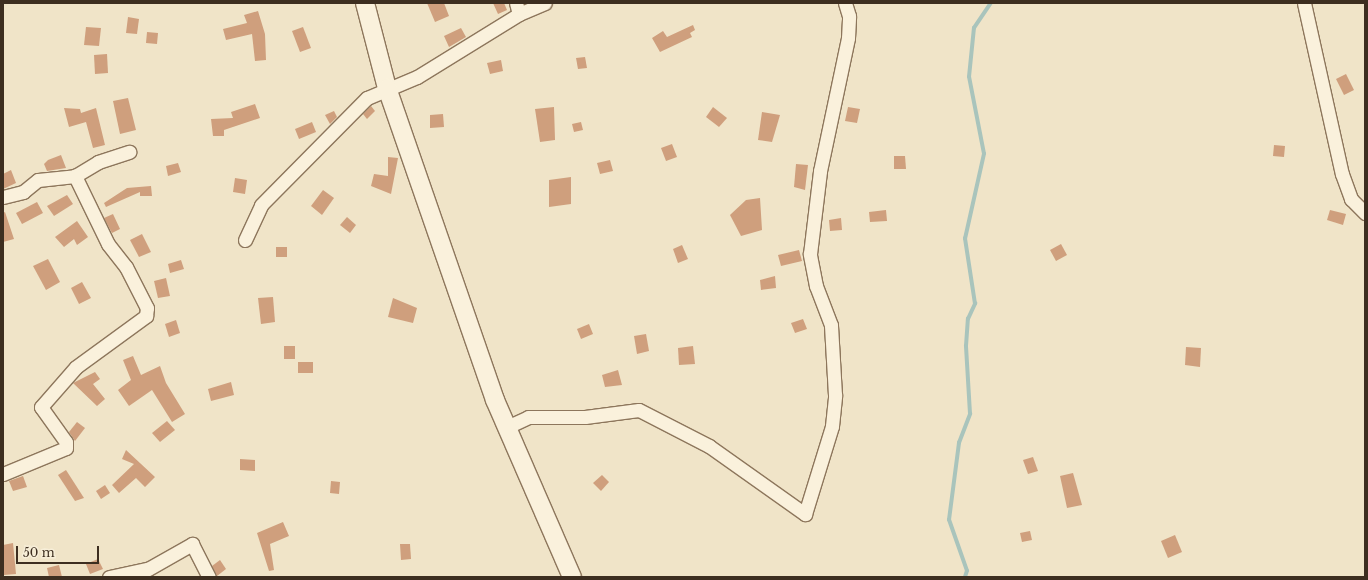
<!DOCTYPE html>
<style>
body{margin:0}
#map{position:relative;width:1368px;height:580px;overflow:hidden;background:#f0e4c8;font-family:"Libre Baskerville",serif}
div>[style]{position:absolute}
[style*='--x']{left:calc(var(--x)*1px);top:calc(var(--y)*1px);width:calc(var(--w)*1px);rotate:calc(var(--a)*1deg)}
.stream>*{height:3.5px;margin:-1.75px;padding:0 1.75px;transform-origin:1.75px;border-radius:1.75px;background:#a9c4bc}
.building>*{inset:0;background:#cf9f7d}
.roads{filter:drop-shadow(1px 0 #8d765c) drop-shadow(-1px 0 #8d765c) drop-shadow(0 1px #8d765c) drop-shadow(0 -1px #8d765c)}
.street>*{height:13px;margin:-6.5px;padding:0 6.5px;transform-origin:6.5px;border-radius:6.5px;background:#faf1dc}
.secondary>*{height:18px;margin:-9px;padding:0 9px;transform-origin:9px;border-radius:9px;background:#faf1dc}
span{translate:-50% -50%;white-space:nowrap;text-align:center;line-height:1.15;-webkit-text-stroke:3px #f7eed8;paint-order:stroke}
.frame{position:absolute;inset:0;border:4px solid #3d2e20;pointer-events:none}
.scale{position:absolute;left:16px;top:546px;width:83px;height:18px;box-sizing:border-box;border:2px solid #3d2e20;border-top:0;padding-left:5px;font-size:12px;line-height:14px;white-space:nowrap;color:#3d2e20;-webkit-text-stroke:3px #f7eed8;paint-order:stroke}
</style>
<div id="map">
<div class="stream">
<i style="--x:965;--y:577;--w:6;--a:-72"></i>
<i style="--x:967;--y:571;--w:54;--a:-109.4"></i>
<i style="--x:949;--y:520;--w:78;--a:-82.6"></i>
<i style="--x:959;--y:443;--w:31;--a:-69"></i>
<i style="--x:970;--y:414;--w:68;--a:-93.4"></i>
<i style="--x:966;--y:346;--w:27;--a:-86"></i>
<i style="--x:968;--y:319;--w:17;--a:-65"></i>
<i style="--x:975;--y:304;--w:66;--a:-98.7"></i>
<i style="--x:965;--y:239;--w:87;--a:-77.4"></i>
<i style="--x:984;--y:154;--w:78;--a:-101"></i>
<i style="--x:969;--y:77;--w:49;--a:-84.2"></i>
<i style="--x:974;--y:28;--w:30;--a:-56"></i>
</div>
<div class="building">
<i style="clip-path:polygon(427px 3px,444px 3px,449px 16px,435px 22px)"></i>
<i style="clip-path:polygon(493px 3px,504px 3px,507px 10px,498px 14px)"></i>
<i style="clip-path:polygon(258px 11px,265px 34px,266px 60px,255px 61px,252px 34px,226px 40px,223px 29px,247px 23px,244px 15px)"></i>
<i style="clip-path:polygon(128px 17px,139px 19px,137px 34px,126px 33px)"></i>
<i style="clip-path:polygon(693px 25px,695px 30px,690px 33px,692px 37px,660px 52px,652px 38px,663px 31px,667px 37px)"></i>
<i style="clip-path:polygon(86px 27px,101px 28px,99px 46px,84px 45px)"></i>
<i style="clip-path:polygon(303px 27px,311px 48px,300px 52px,292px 31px)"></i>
<i style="clip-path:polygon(461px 28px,466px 37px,449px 47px,444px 36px)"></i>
<i style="clip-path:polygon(147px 32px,158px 33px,157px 44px,146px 43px)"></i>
<i style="clip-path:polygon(107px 54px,108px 73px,95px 74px,94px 55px)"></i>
<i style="clip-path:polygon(585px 57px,587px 68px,578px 69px,576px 58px)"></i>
<i style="clip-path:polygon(501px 60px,503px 71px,490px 74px,487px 63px)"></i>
<i style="clip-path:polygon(1346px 74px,1354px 90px,1344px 95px,1336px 79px)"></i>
<i style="clip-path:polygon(128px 98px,136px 130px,120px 134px,113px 101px)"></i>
<i style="clip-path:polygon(255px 104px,260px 118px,224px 130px,224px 136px,213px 136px,211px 119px,233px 118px,231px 112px)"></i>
<i style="clip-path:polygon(371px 106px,375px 111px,367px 119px,363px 114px)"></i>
<i style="clip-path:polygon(554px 107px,555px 140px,540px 142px,535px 109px)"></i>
<i style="clip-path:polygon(713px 107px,727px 118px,719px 127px,706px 117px)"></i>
<i style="clip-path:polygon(848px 107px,860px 109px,857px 123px,845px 121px)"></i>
<i style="clip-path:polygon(64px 108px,80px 109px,81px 113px,96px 108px,105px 145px,93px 148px,86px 122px,69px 127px)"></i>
<i style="clip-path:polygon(334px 111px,337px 117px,330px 124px,325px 115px)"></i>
<i style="clip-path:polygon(762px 112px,780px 115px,772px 142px,758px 140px)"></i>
<i style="clip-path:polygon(443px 114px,444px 127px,430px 128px,430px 115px)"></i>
<i style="clip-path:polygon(312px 122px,316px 132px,299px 139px,295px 129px)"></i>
<i style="clip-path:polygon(581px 122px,583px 130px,574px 132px,572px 124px)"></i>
<i style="clip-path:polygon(672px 144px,677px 157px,666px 161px,661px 148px)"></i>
<i style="clip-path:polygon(1274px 145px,1285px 146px,1284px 157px,1273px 156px)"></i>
<i style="clip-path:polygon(61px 155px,66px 168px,47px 171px,44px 164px,48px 160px)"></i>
<i style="clip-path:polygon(894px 156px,905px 156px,906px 169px,894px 169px)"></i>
<i style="clip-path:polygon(388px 157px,398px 158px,391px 194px,371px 186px,374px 174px,388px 176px)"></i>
<i style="clip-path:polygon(610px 160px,613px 171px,600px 174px,597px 163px)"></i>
<i style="clip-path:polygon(178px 163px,181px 172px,168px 176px,166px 166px)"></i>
<i style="clip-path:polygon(796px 164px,808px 165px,805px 190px,794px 187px)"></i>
<i style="clip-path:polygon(11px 170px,16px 183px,3px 189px,3px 174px)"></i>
<i style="clip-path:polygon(571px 177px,571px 204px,549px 207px,549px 180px)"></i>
<i style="clip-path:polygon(235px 178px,247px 180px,245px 194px,233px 192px)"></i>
<i style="clip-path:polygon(151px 186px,152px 196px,140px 196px,140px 192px,106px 207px,104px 203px,127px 188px)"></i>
<i style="clip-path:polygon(323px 190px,334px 198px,322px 215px,311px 206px)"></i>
<i style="clip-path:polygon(67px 195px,73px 204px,54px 216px,47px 206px)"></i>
<i style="clip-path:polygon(760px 198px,762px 230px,741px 236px,730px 215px,746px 200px)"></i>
<i style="clip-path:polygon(37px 202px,43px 213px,22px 224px,16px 213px)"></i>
<i style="clip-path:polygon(886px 210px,887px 221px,870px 222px,869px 212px)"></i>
<i style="clip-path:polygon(1330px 210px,1346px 214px,1343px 225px,1327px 220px)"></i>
<i style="clip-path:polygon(5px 212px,14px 239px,3px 242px,3px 213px)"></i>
<i style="clip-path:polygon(113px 214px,120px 229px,112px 233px,104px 218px)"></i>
<i style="clip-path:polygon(347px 217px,356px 225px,350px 233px,340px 225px)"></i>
<i style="clip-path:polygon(841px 218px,842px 230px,830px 231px,829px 220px)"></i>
<i style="clip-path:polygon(77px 221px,88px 237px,77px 245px,74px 239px,64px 247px,55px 237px)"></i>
<i style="clip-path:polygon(142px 234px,151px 252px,139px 257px,130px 240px)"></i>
<i style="clip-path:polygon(1061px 244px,1067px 255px,1056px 261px,1050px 250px)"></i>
<i style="clip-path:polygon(682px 245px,688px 259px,678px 263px,673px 249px)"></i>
<i style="clip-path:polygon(276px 247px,287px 247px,287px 257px,276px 257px)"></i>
<i style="clip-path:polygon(799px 250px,802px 261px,781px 266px,778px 255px)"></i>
<i style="clip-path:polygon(48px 259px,60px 282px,46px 290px,33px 266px)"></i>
<i style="clip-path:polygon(181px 260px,184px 269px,170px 273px,168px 264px)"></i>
<i style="clip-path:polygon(775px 276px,776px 288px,761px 290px,760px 280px)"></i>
<i style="clip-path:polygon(166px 278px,170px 296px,158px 298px,154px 281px)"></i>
<i style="clip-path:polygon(82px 282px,91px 298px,79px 304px,71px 288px)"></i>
<i style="clip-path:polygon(273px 297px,275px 322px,261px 324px,258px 298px)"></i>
<i style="clip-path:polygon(393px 298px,417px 308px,413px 323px,388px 317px)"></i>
<i style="clip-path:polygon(803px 319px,807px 329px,795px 333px,791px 323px)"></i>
<i style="clip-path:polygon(176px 320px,180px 333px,169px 337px,165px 324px)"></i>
<i style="clip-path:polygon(589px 324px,593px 334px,581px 339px,577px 329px)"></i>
<i style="clip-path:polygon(646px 334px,649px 351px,637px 354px,634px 336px)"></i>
<i style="clip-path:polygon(284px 346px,295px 346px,295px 359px,284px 359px)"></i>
<i style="clip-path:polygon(693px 346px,695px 364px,679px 365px,678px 348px)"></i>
<i style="clip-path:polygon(1186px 347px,1201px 348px,1200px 367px,1185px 365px)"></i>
<i style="clip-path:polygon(133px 356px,141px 375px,160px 366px,166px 383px,185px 414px,172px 422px,152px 390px,129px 406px,118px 390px,131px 380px,123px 360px)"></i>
<i style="clip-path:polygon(298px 362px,313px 362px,313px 373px,298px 373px)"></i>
<i style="clip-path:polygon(618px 370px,622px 385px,605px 387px,602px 375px)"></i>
<i style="clip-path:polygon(95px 372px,100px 379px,93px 384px,105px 399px,97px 406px,73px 383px)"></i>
<i style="clip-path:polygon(231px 382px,234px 395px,211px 401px,208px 389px)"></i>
<i style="clip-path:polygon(167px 421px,175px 430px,160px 442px,152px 433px)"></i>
<i style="clip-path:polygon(77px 422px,85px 428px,75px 441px,69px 432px)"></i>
<i style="clip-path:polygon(126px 450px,155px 477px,145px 487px,136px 478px,119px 493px,112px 485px,134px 464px,122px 459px)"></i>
<i style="clip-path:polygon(1033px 457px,1038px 471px,1028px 474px,1023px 460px)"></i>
<i style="clip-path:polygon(240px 459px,255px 460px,255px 471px,240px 470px)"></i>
<i style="clip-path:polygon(66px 470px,84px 498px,75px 501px,58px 475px)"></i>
<i style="clip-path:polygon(1073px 473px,1082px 505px,1067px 508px,1060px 476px)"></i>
<i style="clip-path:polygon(602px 475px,609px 482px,601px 491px,593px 483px)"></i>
<i style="clip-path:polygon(23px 476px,27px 487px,13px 491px,9px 481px)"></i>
<i style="clip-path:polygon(331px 481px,340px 482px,339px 494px,330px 493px)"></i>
<i style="clip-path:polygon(105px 485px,110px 493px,101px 499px,96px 491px)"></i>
<i style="clip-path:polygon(283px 522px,289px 536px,270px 544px,274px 570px,269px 571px,257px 533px)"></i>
<i style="clip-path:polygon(1030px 531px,1032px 540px,1022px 542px,1020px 533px)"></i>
<i style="clip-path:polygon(1175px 535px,1182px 552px,1168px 558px,1161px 541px)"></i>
<i style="clip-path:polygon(13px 543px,16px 574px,4px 575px,3px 545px)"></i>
<i style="clip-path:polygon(400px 544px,410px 544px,411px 559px,401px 560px)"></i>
<i style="clip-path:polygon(98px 559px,103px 569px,90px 574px,86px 564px)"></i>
<i style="clip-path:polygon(220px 560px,226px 569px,217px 576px,212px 566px)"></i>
<i style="clip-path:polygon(59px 565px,62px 577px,49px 577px,47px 568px)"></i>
</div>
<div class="roads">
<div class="street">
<i style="--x:1304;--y:3;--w:175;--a:77.5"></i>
<i style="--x:1342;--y:174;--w:27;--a:70"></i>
<i style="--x:1351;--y:199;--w:20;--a:45"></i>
<i style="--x:519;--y:14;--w:28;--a:-23"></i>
<i style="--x:3;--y:197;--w:21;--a:-14"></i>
<i style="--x:23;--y:192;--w:19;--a:-39"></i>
<i style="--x:38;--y:180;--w:37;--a:-6"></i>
<i style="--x:75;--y:176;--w:27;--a:-31"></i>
<i style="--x:98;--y:162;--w:33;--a:-18"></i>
<i style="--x:245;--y:240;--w:38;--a:-65"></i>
<i style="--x:261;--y:205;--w:151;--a:-45.3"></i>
<i style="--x:367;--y:98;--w:54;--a:-22.8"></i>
<i style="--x:417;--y:77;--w:120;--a:-31.7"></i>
<i style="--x:519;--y:14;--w:11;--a:-105"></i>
<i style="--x:507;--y:427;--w:23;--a:-25"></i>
<i style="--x:528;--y:417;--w:57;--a:0"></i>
<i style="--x:585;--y:417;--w:54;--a:-7.4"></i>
<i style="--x:639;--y:410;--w:79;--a:27.2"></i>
<i style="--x:709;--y:446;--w:118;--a:35.3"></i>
<i style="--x:805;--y:514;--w:92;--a:-72.9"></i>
<i style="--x:832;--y:426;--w:31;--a:-84"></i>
<i style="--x:835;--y:395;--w:70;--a:-93.3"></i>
<i style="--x:831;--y:325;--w:42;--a:-111"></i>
<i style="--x:816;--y:286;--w:33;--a:-101"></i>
<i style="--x:810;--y:254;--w:84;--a:-83.1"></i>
<i style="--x:820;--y:171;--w:136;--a:-78.1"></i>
<i style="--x:848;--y:38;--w:22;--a:-87"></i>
<i style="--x:849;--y:16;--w:14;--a:-107"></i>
<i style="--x:3;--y:474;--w:68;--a:-22.4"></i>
<i style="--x:66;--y:448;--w:6;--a:-90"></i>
<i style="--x:66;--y:442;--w:43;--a:-125.5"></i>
<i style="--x:41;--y:407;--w:53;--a:-48.8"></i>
<i style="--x:76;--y:367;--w:87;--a:-36.1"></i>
<i style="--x:146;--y:316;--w:8;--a:-83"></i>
<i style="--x:147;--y:308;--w:46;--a:-117.1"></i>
<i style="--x:126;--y:267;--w:29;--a:-128"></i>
<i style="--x:108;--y:244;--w:76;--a:-115.9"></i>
<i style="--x:109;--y:577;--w:40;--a:-12"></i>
<i style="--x:148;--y:569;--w:51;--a:-29.6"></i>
<i style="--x:192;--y:544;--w:37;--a:63"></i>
</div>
<div class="secondary">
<i style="--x:365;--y:3;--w:88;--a:75.5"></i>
<i style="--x:387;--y:88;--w:330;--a:70.9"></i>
<i style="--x:495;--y:400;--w:193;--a:66.5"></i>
</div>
</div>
<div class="frame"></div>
<div class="scale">50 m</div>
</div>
